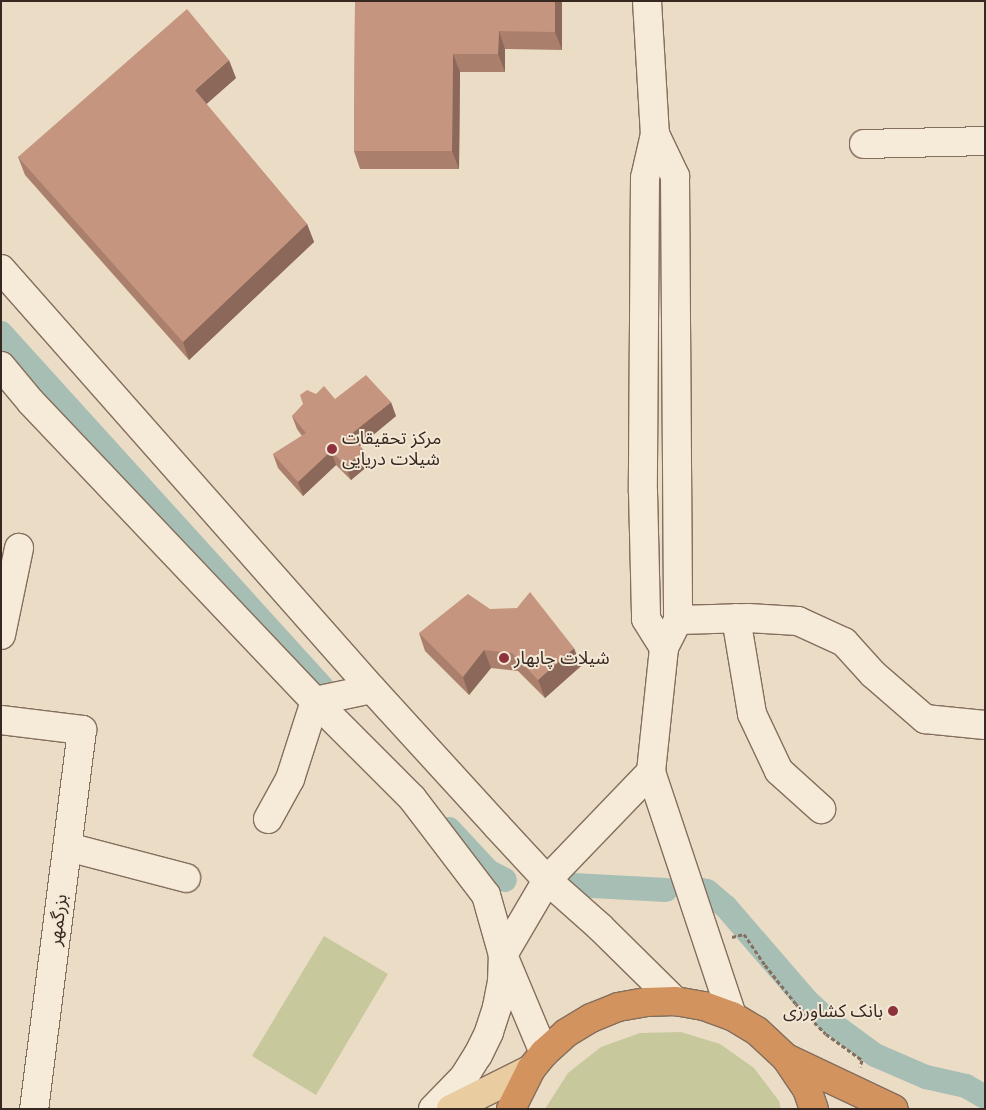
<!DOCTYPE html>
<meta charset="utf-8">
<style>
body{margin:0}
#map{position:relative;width:986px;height:1110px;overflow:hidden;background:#ebdcc6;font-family:"Roboto Serif","Noto Sans Arabic",serif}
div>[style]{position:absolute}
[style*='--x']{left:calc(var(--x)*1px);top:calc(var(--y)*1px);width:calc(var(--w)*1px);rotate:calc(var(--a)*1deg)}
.green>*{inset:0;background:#c7c89b}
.canal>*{height:24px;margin:-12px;padding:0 12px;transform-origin:12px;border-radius:12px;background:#a7beb5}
.path>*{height:3px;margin-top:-1.5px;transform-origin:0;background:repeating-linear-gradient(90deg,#846e5d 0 4px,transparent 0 6.5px)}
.roads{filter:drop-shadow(1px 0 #846e5d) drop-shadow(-1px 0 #846e5d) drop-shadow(0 1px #846e5d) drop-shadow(0 -1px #846e5d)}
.minor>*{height:28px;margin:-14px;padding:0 14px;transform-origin:14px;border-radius:14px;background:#f6ead8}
.major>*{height:28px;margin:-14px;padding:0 14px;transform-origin:14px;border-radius:14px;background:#eacca1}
.highway>*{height:28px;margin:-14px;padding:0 14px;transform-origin:14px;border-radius:14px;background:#d3935e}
.wall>*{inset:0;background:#aa806d}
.shaded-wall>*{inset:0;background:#8b6859}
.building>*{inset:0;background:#c6957f}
.dots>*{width:14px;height:14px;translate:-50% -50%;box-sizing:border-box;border:2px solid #f3e7d5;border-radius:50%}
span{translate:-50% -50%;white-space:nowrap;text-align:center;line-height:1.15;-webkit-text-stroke:4px #f3e7d5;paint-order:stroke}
.poi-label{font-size:18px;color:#362820}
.left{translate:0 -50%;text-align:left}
.right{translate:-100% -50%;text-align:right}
.street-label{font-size:18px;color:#362820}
.frame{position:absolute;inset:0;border:2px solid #362820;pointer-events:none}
</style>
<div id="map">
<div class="green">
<i style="clip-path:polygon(324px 936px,388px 974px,316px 1095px,252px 1056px)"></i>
<i style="clip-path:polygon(681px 1032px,720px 1044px,754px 1068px,779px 1101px,781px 1109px,545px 1109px,568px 1073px,601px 1047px,640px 1033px)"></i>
</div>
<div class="canal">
<i style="--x:1;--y:333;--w:478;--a:47.8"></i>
<i style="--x:449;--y:829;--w:57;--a:47.1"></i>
<i style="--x:488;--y:871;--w:19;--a:28"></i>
<i style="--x:574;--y:885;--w:92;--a:3.1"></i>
<i style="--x:697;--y:889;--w:10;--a:11"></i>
<i style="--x:707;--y:891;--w:25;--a:40"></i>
<i style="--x:726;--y:907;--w:125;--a:49.2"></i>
<i style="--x:808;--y:1002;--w:30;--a:42"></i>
<i style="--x:830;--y:1022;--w:56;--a:36.3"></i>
<i style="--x:875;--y:1055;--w:56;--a:23.3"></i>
<i style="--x:926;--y:1077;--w:41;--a:12.7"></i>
<i style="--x:966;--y:1086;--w:22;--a:30"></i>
</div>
<div class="path">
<i style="--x:732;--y:937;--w:12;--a:-14"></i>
<i style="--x:744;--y:934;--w:37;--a:56"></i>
<i style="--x:765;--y:965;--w:50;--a:51.5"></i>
<i style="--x:796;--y:1004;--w:42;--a:45"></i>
<i style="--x:826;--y:1034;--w:44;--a:35.8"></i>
<i style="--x:862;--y:1060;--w:7;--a:106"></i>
</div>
<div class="roads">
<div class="minor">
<i style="--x:647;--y:1;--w:133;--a:86.6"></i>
<i style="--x:655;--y:134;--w:45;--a:102.8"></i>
<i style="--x:645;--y:178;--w:314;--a:90.4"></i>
<i style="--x:643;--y:492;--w:127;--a:88.6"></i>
<i style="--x:646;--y:619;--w:34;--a:58"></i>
<i style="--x:655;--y:134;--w:47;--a:64.5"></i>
<i style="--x:675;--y:176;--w:444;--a:89.6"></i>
<i style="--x:678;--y:620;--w:31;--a:117"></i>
<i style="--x:664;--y:648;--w:125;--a:96"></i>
<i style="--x:651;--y:772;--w:257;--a:71.6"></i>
<i style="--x:864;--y:144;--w:121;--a:-1.4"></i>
<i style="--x:1;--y:269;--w:560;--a:48.54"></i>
<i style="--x:372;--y:689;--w:185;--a:47.6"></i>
<i style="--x:497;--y:826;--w:74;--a:47.2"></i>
<i style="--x:547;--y:880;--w:72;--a:41.6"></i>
<i style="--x:601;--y:928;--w:104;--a:44.6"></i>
<i style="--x:1;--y:366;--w:47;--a:50.2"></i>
<i style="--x:31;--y:402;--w:412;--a:46.5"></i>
<i style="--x:315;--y:701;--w:137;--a:45"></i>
<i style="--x:412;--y:798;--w:122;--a:52.7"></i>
<i style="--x:486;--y:895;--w:62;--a:74.2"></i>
<i style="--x:503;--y:955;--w:106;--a:67.3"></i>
<i style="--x:736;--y:618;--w:97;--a:80.5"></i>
<i style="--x:752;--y:714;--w:63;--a:64.7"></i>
<i style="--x:779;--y:771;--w:57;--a:42.1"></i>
<i style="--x:678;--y:620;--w:70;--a:-1.6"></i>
<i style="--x:748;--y:618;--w:50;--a:3.4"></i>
<i style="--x:798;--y:621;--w:51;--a:24.5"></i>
<i style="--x:844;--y:642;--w:43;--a:47.8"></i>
<i style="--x:873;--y:674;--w:69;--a:40.9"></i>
<i style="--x:925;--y:719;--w:60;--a:5.7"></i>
<i style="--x:1;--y:635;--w:89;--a:-78.3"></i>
<i style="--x:1;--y:720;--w:82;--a:7"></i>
<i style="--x:82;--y:730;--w:382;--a:97.2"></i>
<i style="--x:268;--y:819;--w:46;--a:-61.2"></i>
<i style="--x:290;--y:779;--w:82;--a:-72.2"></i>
<i style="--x:315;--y:701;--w:58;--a:-11.9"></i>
<i style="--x:68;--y:847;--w:122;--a:14.7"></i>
<i style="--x:433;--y:1109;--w:45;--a:-45.9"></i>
<i style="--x:464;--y:1077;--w:26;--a:-58"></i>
<i style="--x:478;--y:1055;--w:25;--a:-64"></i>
<i style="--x:489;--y:1032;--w:26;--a:-72"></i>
<i style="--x:497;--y:1007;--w:25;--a:-79"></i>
<i style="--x:502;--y:982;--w:27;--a:-88"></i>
<i style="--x:503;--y:955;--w:87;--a:-59.6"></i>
<i style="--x:547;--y:880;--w:150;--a:-46.1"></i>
</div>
<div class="major">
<i style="--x:451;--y:1109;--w:89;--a:-26.6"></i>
</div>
<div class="highway">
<i style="--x:786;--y:1058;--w:119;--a:25.3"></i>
<i style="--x:511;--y:1109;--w:45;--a:-63.4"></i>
<i style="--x:531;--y:1069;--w:21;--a:-51"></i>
<i style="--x:544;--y:1053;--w:30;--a:-42"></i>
<i style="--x:566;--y:1033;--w:29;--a:-31"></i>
<i style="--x:591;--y:1018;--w:29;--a:-22"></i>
<i style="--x:618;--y:1007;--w:28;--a:-10"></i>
<i style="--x:646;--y:1002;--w:29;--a:-2"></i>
<i style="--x:675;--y:1001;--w:29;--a:10"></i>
<i style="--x:704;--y:1006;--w:30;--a:20"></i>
<i style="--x:732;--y:1016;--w:29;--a:31"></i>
<i style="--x:757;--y:1031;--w:40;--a:43"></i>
<i style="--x:786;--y:1058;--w:37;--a:56"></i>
<i style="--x:807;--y:1089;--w:21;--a:71"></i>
</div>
</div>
<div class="wall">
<i style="clip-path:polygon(355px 1px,562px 1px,562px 50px,505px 49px,505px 72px,460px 72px,459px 169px,360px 169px,354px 151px)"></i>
<i style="clip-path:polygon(236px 78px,206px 104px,307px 224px,314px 242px,189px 360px,25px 175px,18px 157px)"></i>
<i style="clip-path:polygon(316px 394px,396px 416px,360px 446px,364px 451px,369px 465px,351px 480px,336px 465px,303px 496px,278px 468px,273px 454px,302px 436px,297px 429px,292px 416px)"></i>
<i style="clip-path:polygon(419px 633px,581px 666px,545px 698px,518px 671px,491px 668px,469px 695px,425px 651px)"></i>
</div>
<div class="shaded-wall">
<i style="clip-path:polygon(555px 1px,562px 1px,562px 50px,555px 32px)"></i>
<i style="clip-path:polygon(499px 31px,505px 49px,505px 72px,498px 54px)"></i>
<i style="clip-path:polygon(453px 54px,460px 72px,459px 169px,452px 151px)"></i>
<i style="clip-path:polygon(229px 60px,236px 78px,202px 108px,195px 90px)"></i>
<i style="clip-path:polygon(307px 224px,314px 242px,189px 360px,183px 342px)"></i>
<i style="clip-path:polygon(391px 402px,396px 416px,356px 449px,350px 435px)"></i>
<i style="clip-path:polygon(331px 451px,336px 465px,303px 496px,298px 482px)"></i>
<i style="clip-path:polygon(364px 451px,369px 465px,351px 480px,346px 466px)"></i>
<i style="clip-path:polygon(574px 648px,581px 666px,545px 698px,538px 680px)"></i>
<i style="clip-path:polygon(484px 650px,491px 668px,469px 695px,463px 677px)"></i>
</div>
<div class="building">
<i style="clip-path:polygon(355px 1px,555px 1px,555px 32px,499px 31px,498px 54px,453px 54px,452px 151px,354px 151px)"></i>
<i style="clip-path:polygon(187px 9px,229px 60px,195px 90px,307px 224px,183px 342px,18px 157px)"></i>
<i style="clip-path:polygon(366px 375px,391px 402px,350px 435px,364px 451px,346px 466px,331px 451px,298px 482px,273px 454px,306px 433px,292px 416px,303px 404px,300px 395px,307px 390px,316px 394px,324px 386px,335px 399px)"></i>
<i style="clip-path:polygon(530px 592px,574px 648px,538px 680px,512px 653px,484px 650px,463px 677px,419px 633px,468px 594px,490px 609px,517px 608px)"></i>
</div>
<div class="dots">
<i style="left:332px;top:449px;background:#8e323d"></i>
<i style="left:504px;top:658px;background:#8e323d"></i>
<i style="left:893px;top:1011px;background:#8e323d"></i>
</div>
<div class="poi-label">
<span class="left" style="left:342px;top:449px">مرکز تحقیقات<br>شیلات دریایی</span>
<span class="left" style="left:514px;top:658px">شیلات چابهار</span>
<span class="right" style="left:883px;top:1011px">بانک کشاورزی</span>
</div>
<div class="street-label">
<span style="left:58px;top:920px;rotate:-83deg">بزرگمهر</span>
</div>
<div class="frame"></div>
</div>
